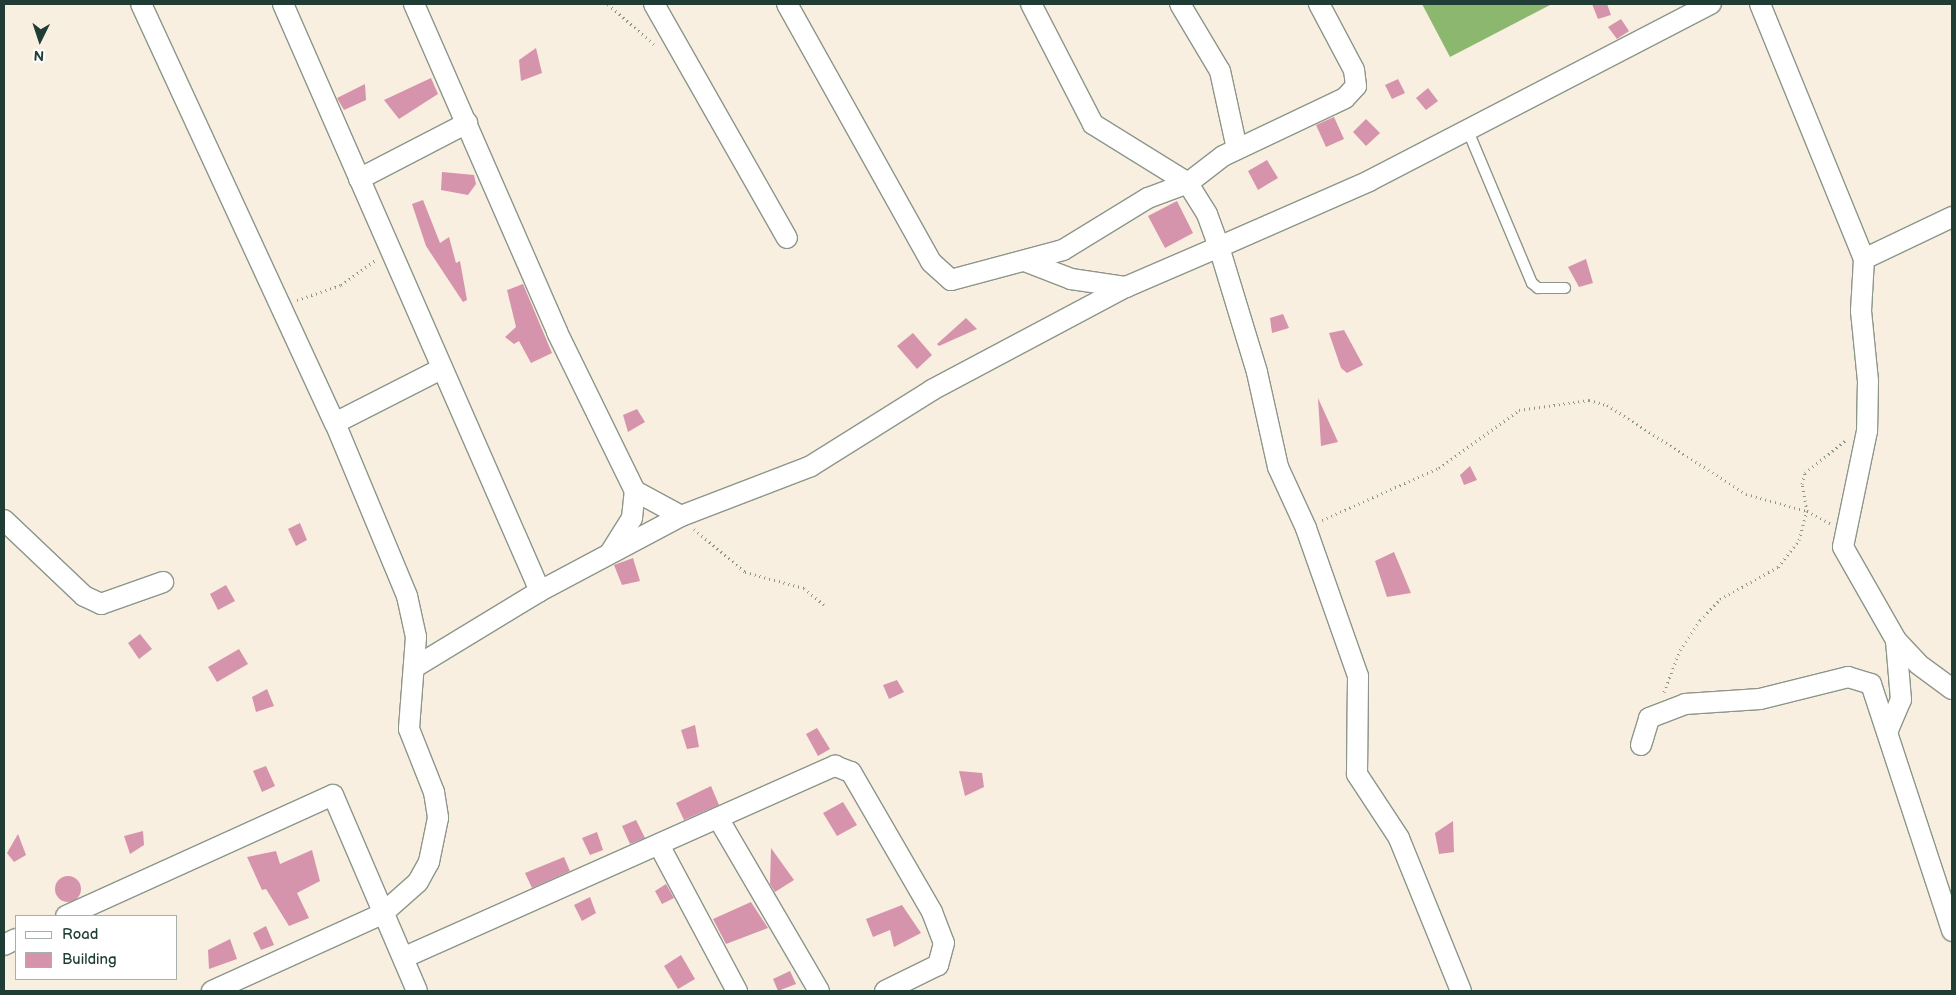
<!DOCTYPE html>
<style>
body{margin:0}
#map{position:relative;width:1956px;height:995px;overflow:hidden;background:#f9efe0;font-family:"Balsamiq Sans",sans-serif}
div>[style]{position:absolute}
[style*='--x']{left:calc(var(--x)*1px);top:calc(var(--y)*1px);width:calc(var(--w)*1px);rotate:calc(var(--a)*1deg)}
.forest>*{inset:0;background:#8cb76e}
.building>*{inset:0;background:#d693ac}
.round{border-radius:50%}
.path>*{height:3px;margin-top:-1.5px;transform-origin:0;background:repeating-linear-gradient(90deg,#8c968a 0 1px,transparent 0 5px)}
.roads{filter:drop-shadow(1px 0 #8c968a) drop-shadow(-1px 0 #8c968a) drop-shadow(0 1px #8c968a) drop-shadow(0 -1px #8c968a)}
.service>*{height:10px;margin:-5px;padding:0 5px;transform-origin:5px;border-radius:5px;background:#fff}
.minor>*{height:20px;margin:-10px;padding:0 10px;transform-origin:10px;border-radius:10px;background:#fff}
span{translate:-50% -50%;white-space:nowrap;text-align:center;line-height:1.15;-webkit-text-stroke:4px #fff;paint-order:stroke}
.frame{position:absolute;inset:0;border:5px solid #1f3d34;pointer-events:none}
.legend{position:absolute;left:15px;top:915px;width:162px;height:65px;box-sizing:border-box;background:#fff;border:1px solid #a5b1ae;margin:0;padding:6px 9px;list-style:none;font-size:15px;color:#1f3d34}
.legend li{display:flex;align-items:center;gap:10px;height:25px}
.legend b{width:25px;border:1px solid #a5b1ae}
.north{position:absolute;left:15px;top:15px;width:50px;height:50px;-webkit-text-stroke:4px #fff;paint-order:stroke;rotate:184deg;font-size:14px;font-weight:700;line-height:20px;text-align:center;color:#1f3d34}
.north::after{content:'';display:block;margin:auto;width:18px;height:22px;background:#1f3d34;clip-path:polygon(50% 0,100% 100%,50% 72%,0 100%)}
</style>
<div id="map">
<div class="forest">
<i style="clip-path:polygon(1422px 4px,1552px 4px,1450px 57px)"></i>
</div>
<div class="building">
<i style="clip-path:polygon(1592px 4px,1607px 4px,1611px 15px,1598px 19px)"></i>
<i style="clip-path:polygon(1621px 19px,1629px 31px,1617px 39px,1608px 27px)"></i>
<i style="clip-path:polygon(536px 48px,542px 73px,521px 81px,519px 60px)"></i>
<i style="clip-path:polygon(431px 78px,438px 94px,399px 119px,384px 100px)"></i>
<i style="clip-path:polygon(1398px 79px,1405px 93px,1392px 99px,1385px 85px)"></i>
<i style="clip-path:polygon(365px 84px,366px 100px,344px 110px,337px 98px)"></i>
<i style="clip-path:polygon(1428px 88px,1438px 101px,1426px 110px,1416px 98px)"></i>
<i style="clip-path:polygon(1334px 117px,1344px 139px,1326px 147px,1316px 125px)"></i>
<i style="clip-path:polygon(1366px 119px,1380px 133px,1366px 146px,1353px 132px)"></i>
<i style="clip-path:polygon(1267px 160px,1278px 178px,1258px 190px,1248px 171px)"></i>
<i style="clip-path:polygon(442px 172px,474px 175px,476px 184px,468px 195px,441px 190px)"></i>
<i style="clip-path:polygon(423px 200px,440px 243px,449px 237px,456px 263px,460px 261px,467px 300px,463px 302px,426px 246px,412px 204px)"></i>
<i style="clip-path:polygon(1177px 201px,1193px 233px,1165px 248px,1148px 216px)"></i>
<i style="clip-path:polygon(1586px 259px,1593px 283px,1579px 287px,1568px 267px)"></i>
<i style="clip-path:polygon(523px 284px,552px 353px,531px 363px,519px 341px,514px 344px,505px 337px,516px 327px,507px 290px)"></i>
<i style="clip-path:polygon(1283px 314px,1289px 328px,1272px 333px,1270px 318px)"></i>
<i style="clip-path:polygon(966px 318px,977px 329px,939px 346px,937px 344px)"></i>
<i style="clip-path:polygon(1344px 330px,1363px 365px,1347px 373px,1341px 368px,1329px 333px)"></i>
<i style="clip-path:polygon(913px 333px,932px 355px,917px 369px,897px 346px)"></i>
<i style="clip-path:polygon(1318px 398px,1338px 442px,1321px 446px)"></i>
<i style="clip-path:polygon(637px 409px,645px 422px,628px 432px,623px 415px)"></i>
<i style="clip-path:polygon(1470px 466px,1477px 480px,1464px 485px,1460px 475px)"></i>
<i style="clip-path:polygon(300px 523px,307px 540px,296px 546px,288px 529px)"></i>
<i style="clip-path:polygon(1394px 552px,1411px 593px,1387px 597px,1375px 561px)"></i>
<i style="clip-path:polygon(633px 558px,640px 581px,622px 585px,614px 565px)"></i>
<i style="clip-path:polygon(226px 585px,235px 601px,218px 610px,210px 594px)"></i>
<i style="clip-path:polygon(140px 634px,152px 649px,139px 659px,128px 643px)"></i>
<i style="clip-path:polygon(239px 649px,248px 664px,217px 682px,208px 667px)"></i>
<i style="clip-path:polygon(897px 680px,904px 692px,889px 699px,883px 685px)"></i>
<i style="clip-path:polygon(267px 689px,274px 706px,256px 712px,252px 697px)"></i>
<i style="clip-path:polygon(695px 725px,699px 747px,687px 749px,681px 730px)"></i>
<i style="clip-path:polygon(817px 728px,830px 749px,818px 756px,806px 734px)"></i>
<i style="clip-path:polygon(266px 766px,275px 786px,262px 792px,253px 771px)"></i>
<i style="clip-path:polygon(959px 771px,982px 773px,984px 787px,965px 796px)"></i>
<i style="clip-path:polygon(711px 786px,719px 805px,684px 820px,676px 803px)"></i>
<i style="clip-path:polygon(843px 802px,857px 825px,837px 836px,823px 813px)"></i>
<i style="clip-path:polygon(636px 820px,645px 838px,630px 844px,622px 826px)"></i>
<i style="clip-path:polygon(1453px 821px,1454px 852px,1439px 854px,1435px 833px)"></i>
<i style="clip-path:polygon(143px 831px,144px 845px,130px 854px,124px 836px)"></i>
<i style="clip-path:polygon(597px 832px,603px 850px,590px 855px,582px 838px)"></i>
<i style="clip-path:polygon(18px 834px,26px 855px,14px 862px,7px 853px)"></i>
<i style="clip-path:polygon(771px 848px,794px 880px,775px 892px,770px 884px)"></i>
<i style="clip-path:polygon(312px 850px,320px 881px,297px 893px,309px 918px,289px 926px,266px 889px,262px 890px,247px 857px,276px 851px,280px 864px)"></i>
<i style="clip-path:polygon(564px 857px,570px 871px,532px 888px,525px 873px)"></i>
<i class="round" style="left:55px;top:876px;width:26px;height:26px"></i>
<i style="clip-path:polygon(666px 884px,674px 898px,662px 904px,655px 891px)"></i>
<i style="clip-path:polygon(590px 897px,596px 913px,582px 921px,574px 905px)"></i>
<i style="clip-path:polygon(751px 902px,768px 928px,726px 944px,713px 919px)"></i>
<i style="clip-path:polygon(902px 905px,921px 933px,894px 947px,890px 930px,873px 937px,866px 919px)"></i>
<i style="clip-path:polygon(266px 926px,274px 945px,261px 950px,253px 933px)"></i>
<i style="clip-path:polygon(230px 939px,237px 959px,209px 969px,208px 950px)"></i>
<i style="clip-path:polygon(681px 955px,695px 979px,678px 989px,664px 966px)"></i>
<i style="clip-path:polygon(790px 971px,796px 984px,778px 991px,773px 979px)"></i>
</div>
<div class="path">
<i style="--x:608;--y:4;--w:65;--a:41.3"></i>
<i style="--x:297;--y:300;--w:46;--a:-18.8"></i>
<i style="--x:341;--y:285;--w:44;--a:-35.8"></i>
<i style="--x:1322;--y:520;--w:128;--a:-24"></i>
<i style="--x:1439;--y:468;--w:99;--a:-35.9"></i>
<i style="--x:1519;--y:410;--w:71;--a:-8.1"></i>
<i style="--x:1589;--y:400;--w:19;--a:16"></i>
<i style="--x:1607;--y:405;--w:165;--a:32.6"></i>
<i style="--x:1746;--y:494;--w:63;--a:15.6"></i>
<i style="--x:1807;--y:511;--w:26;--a:28"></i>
<i style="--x:694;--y:529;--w:67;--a:40.1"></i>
<i style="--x:745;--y:572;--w:61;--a:15.2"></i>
<i style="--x:804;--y:588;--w:26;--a:40"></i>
<i style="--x:1664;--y:692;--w:45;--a:-69.1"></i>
<i style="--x:1680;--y:650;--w:36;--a:-56"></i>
<i style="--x:1700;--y:620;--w:29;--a:-46"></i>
<i style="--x:1720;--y:599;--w:66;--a:-28.9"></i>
<i style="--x:1778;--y:567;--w:34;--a:-52"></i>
<i style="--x:1799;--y:540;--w:30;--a:-75"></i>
<i style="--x:1807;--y:511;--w:27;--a:-100"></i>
<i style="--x:1802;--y:484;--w:11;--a:-75"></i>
<i style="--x:1805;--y:473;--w:53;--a:-38.8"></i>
</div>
<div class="roads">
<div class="service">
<i style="--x:1468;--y:131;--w:165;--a:67.2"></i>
<i style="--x:1532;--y:283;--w:8;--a:40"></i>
<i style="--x:1538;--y:288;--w:27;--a:0"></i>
</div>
<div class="minor">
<i style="--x:141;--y:4;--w:462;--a:65.2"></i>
<i style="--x:335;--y:423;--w:187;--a:67.4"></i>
<i style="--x:407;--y:596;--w:42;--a:77.6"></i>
<i style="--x:416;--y:637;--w:92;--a:94.4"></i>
<i style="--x:409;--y:729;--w:68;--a:68.4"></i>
<i style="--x:434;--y:792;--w:26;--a:81"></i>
<i style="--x:438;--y:818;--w:45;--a:101.6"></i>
<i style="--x:429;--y:862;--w:23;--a:119"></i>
<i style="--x:418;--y:882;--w:48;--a:138.4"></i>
<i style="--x:382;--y:914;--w:187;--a:155.6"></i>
<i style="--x:283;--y:4;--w:641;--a:66.36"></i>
<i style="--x:414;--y:4;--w:358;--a:66.4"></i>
<i style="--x:557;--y:332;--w:177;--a:63.9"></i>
<i style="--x:635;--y:491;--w:52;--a:28.5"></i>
<i style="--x:654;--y:4;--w:269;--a:60.4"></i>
<i style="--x:787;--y:4;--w:295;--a:60.8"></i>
<i style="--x:931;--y:262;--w:27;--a:42"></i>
<i style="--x:951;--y:280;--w:116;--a:-15"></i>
<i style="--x:1063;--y:250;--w:100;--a:-31.5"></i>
<i style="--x:1148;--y:198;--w:43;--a:-20.6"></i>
<i style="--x:1188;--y:183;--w:44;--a:-37.6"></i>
<i style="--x:1223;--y:156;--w:135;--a:-25.4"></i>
<i style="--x:1345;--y:98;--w:16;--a:-47"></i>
<i style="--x:1356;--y:86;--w:16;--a:-97"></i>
<i style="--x:1354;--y:70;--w:75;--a:-117.9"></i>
<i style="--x:1180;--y:4;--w:78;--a:59.2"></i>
<i style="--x:1220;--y:71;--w:80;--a:77.7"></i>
<i style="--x:1760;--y:4;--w:275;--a:67.8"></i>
<i style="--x:1864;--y:259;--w:52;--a:93.3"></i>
<i style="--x:1861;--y:311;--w:70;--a:84.3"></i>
<i style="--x:1868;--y:381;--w:50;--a:91.1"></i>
<i style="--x:1867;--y:431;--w:118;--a:101.7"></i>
<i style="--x:1843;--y:547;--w:107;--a:60.3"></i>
<i style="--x:1896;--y:640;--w:33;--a:47"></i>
<i style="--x:1918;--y:664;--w:42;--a:36.3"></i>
<i style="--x:359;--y:179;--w:122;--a:-27.4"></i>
<i style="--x:1864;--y:259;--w:98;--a:-25.5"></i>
<i style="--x:1027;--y:262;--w:47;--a:21.1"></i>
<i style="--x:1071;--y:279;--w:56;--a:8.3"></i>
<i style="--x:335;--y:423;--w:119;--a:-27"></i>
<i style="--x:4;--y:520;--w:110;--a:43.5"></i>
<i style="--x:84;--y:596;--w:19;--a:25"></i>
<i style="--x:101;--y:604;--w:66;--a:-19.5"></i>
<i style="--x:610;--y:553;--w:41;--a:-57.8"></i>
<i style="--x:632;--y:518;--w:27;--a:-84"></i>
<i style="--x:415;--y:667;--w:146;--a:-31.3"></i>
<i style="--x:540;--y:591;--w:160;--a:-28"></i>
<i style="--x:681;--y:516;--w:139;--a:-21"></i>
<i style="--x:811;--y:466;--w:143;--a:-32.1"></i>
<i style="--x:932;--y:390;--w:220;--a:-28"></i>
<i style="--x:1126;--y:287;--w:101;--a:-23.3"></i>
<i style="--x:1219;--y:247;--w:35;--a:-110"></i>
<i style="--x:1207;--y:214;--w:36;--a:-122"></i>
<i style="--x:1188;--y:183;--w:112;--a:-148.2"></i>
<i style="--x:1093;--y:124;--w:135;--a:-117.3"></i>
<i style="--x:1888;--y:730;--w:33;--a:-67"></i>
<i style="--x:1901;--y:700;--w:60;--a:-94.8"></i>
<i style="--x:1641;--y:745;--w:28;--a:-73"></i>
<i style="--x:1649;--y:718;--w:39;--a:-21"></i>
<i style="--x:1685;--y:704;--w:75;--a:-3.8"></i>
<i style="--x:1760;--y:699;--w:91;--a:-14"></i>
<i style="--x:1848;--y:677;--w:24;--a:17"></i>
<i style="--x:1871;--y:684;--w:260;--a:71.8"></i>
<i style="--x:718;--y:818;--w:200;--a:59.7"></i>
<i style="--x:659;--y:845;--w:166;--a:61.9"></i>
<i style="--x:66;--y:916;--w:293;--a:-24.4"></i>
<i style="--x:333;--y:795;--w:213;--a:66.8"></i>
<i style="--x:4;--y:945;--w:13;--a:-27"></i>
<i style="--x:405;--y:957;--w:471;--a:-24"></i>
<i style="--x:835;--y:766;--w:17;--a:21"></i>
<i style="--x:851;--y:772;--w:162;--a:59.9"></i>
<i style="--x:932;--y:912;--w:33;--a:69"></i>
<i style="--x:944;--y:943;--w:23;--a:105"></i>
<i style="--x:938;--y:965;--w:59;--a:153.9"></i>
<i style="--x:1461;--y:991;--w:165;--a:-112.1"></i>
<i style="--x:1399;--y:838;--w:77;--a:-123.3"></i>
<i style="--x:1357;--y:774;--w:98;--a:-89.4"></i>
<i style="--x:1358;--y:676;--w:157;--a:-109.4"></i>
<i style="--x:1306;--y:528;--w:67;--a:-114.7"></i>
<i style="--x:1278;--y:467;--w:97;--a:-102.5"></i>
<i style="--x:1257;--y:372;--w:131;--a:-106.9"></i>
<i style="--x:1219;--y:247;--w:164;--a:-23.7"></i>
<i style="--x:1369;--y:181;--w:385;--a:-27.4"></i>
</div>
</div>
<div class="frame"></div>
<ul class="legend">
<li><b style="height:6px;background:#fff"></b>Road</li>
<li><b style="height:14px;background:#d693ac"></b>Building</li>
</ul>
<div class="north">N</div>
</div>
